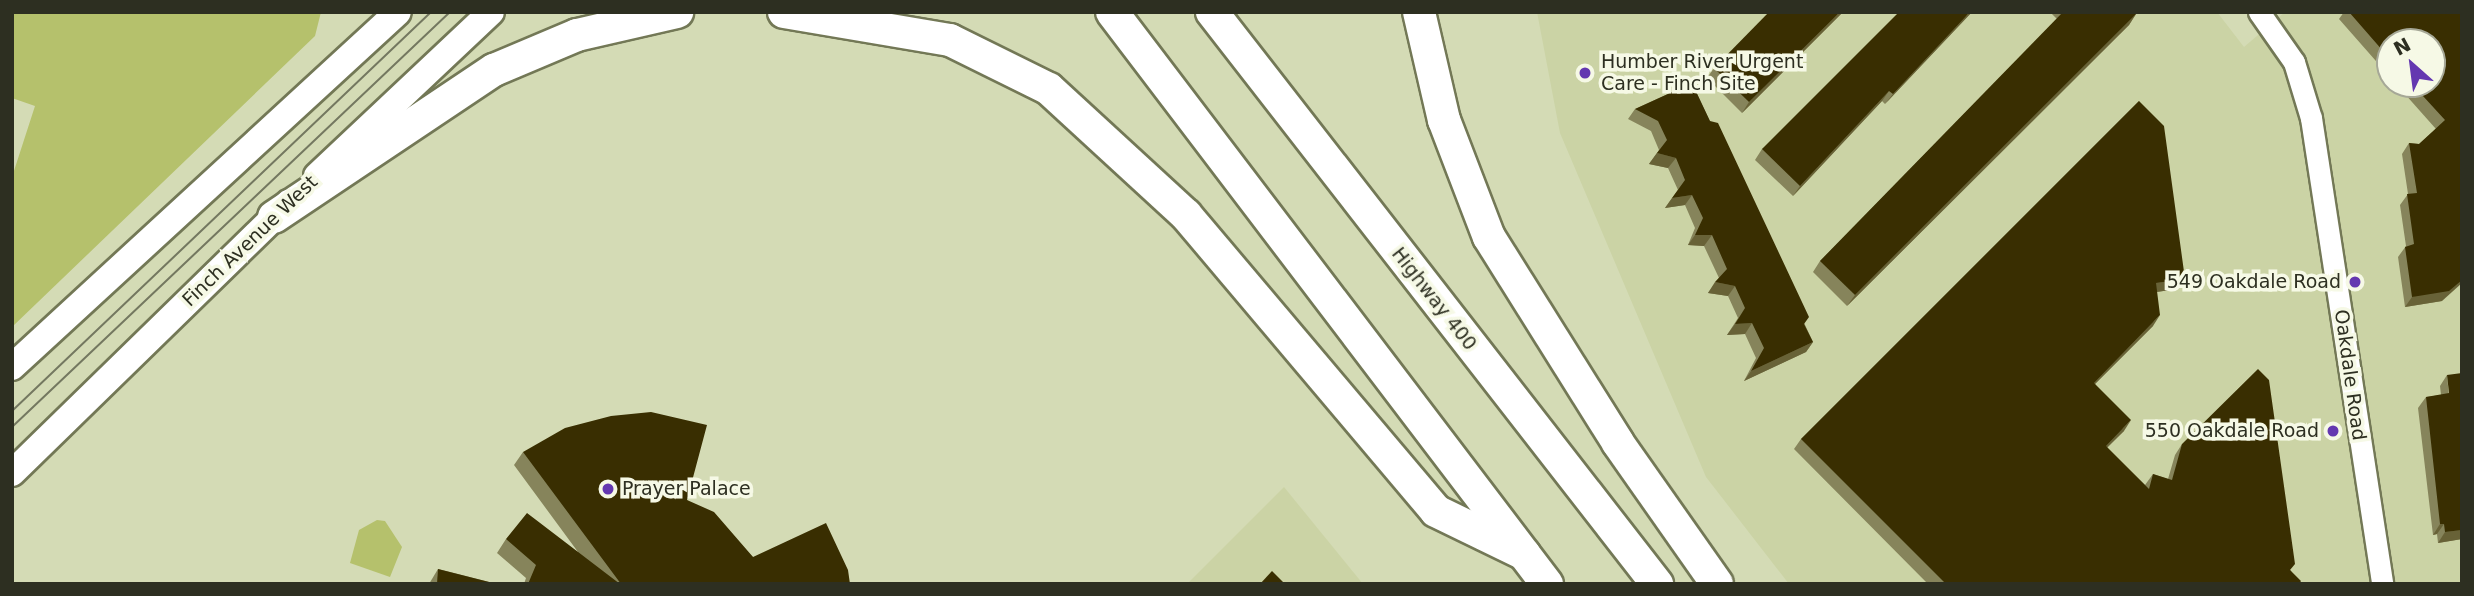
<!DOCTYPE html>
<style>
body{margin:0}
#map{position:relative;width:2474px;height:596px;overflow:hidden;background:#d4dbb5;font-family:"DejaVu Sans",sans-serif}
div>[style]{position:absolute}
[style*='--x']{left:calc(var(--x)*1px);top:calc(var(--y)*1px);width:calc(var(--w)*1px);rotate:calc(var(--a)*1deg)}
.built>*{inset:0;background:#cbd3a5}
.green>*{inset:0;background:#b5c16c}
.roads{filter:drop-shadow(2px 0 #737856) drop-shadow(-2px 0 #737856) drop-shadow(0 2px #737856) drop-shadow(0 -2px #737856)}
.minor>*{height:21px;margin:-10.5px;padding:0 10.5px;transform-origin:10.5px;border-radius:10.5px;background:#fff}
.major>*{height:26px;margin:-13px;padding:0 13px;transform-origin:13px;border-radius:13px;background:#fff}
.highway>*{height:32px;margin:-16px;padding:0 16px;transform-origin:16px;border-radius:16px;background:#fff}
.tram>*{height:2px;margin:-1px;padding:0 1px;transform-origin:1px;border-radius:1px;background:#747860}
.wall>*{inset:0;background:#86845b}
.shaded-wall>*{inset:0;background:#686237}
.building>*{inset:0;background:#392e01}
.dots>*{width:19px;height:19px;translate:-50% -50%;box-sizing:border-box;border:4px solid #f6f9e6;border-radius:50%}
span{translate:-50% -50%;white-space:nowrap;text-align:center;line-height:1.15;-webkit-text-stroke:7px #f6f9e6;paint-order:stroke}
.poi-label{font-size:19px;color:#2d2f21}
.left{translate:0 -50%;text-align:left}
.right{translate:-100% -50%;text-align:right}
.street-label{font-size:19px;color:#2d2f21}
.frame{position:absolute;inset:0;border:14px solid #2d2f21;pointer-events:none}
.north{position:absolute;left:2376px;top:28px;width:70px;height:70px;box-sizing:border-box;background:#f6f9e6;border:2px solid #a6a897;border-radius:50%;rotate:332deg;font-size:19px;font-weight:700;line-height:28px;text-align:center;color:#2d2f21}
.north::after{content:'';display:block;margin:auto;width:24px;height:32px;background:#6438b0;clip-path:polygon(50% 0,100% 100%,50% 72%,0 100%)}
</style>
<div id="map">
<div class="built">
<i style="clip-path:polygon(evenodd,1537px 12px,2217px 12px,2244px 47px,2285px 12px,2462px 12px,2462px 584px,1789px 584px,1706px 477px,1560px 133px,1537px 12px,2390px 42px,2432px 42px,2432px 84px,2390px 84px,2390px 42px)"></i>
<i style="clip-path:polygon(1284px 487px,1363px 584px,1187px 584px)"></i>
</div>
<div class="green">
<i style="clip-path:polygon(14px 12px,321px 12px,315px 36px,12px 327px,12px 177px,35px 106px,12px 98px)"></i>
<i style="clip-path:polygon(377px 520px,385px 521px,402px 547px,390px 577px,350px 563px,359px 530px)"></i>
</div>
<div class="roads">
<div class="minor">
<i style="--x:2259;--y:12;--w:61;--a:55"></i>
<i style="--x:2294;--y:62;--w:59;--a:73.1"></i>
<i style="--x:2311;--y:118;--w:471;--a:81.3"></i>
</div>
<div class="major">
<i style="--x:317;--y:176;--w:239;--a:-43.3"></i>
<i style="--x:12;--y:367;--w:524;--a:-42.6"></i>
<i style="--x:12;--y:473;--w:387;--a:-44.3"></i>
</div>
<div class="highway">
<i style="--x:784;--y:12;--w:168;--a:9.6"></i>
<i style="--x:950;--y:40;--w:110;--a:26.3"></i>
<i style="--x:1049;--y:89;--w:186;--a:42.6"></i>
<i style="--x:1186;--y:215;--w:387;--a:49.8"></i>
<i style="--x:1436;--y:511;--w:98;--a:26"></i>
<i style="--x:1112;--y:12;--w:719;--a:52.75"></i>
<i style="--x:1212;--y:12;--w:725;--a:52.12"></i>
<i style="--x:1419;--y:12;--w:111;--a:77"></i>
<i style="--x:1444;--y:120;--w:125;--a:69"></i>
<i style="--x:1489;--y:237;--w:243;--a:57.9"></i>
<i style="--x:1618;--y:443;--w:172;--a:54.9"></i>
<i style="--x:274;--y:217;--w:265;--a:-33.8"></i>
<i style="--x:494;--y:70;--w:90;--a:-22.9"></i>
<i style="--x:577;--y:35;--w:103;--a:-13"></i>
</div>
</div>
<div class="tram">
<i style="--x:12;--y:411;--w:579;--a:-43.6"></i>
<i style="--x:12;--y:427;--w:603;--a:-43.46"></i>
</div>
<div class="wall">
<i style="clip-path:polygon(1843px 12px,1742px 113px,1707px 78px,1714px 68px)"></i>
<i style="clip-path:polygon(1972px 12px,1885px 104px,1882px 101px,1793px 196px,1755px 160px,1762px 149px)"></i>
<i style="clip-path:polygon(2050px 12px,2134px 12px,2136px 14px,2129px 25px,1847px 306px,1813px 272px,1820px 261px,2057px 19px)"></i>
<i style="clip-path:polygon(2344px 12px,2462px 12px,2442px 301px,2405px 307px,2398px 257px,2406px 246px,2400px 205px,2408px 194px,2402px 154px,2409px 143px,2419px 144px,2436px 129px,2396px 84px,2432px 84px,2390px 42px,2390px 77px,2339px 19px)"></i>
<i style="clip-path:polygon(1692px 83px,1813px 342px,1806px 352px,1744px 381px,1756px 358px,1745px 334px,1727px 335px,1738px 318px,1728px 296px,1708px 293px,1719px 278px,1704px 246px,1688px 245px,1695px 228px,1685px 205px,1665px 208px,1678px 190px,1668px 168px,1649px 164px,1659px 150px,1651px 131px,1628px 119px,1635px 109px)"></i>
<i style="clip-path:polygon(2139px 101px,2177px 289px,2157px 292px,2153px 326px,2095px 384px,2124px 431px,2107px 448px,2145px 485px,2153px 474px,2168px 479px,2175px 455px,2182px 444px,2291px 571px,2299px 584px,1928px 584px,1794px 449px,1801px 439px)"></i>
<i style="clip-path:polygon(2447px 375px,2462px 539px,2438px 543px,2437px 534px,2433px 535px,2418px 408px,2426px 397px,2441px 395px,2440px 386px)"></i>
<i style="clip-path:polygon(523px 452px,687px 500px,753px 557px,850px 584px,524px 584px,526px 578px,497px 553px,506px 539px,578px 552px,514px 465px)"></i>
<i style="clip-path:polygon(438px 569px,497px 584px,429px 584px)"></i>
</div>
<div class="shaded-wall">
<i style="clip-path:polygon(1840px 12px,1843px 12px,1742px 113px,1749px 102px)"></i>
<i style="clip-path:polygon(1970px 12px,1972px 12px,1885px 104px,1893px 94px)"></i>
<i style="clip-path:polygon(2136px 14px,2129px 25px,1847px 306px,1855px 295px)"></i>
<i style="clip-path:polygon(1889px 91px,1882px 101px,1793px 196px,1800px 186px)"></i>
<i style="clip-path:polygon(1657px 153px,1676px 158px,1668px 168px,1649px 164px)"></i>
<i style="clip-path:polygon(1692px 195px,1685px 205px,1665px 208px,1672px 198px)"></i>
<i style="clip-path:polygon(1695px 235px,1712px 235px,1704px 246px,1688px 245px)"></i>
<i style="clip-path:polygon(2185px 279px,2177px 289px,2149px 293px,2156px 283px)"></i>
<i style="clip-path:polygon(2462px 280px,2462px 283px,2442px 301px,2405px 307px,2412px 297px)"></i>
<i style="clip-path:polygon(1715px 282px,1735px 286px,1728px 296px,1708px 293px)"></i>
<i style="clip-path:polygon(2160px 315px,2153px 326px,2086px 393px,2094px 383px)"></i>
<i style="clip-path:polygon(1752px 323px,1745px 334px,1727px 335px,1735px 324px)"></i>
<i style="clip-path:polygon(1813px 342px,1806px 352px,1744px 381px,1751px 371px)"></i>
<i style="clip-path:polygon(2131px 420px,2124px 431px,2098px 456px,2106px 446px)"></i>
<i style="clip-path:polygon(2440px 524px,2444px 524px,2437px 534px,2433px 535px)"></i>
<i style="clip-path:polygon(2462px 530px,2462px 539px,2438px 543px,2445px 532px)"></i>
</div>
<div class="building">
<i style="clip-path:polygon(1769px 12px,1840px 12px,1749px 102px,1714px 68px)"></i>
<i style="clip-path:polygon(1899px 12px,1970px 12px,1893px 94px,1889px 91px,1800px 186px,1762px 149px)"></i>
<i style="clip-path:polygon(2063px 12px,2134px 12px,2136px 14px,1855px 295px,1820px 261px)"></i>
<i style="clip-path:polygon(2349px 12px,2462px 12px,2462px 280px,2449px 291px,2412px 297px,2405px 247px,2414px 244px,2407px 194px,2417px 193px,2409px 143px,2419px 144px,2445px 120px,2412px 84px,2432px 84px,2432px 42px,2390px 42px,2390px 59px)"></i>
<i style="clip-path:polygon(1692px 83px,1710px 121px,1718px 123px,1809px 317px,1804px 324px,1813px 342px,1751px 371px,1764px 348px,1752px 323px,1735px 324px,1745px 308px,1735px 286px,1715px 282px,1727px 269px,1712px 235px,1695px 235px,1703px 218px,1692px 195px,1672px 198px,1685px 180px,1676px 158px,1657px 153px,1667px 140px,1658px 121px,1635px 109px)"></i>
<i style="clip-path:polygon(2139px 101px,2164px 126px,2185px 279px,2156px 283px,2160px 315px,2094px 383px,2131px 420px,2106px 446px,2149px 489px,2153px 474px,2172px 480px,2182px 444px,2258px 369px,2269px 380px,2295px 564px,2290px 570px,2301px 581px,2299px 584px,1946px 584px,1801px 439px)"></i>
<i style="clip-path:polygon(2462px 373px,2462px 530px,2445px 532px,2444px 524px,2440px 524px,2426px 397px,2449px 393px,2447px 375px)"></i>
<i style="clip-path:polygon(651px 412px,707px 425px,687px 500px,714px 512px,753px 557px,826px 523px,848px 570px,850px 584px,621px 584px,523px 452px,565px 428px,611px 416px)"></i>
<i style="clip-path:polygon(527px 513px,620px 584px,528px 584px,536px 565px,506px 539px)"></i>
<i style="clip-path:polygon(438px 569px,497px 584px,437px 584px)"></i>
<i style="clip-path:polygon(1272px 571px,1285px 584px,1260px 584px)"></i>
</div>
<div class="dots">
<i style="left:1585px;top:73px;background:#6438b0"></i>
<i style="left:2355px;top:282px;background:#6438b0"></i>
<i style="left:2333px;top:431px;background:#6438b0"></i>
<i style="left:608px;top:489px;background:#6438b0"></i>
</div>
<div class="poi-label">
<span class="left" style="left:1601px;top:73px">Humber River Urgent<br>Care - Finch Site</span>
<span class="right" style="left:2341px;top:282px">549 Oakdale Road</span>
<span class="right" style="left:2319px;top:431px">550 Oakdale Road</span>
<span class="left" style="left:622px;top:489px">Prayer Palace</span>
</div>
<div class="street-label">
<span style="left:250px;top:241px;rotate:-44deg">Finch Avenue West</span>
<span style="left:1434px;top:299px;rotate:52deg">Highway 400</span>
<span style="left:2350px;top:375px;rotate:82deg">Oakdale Road</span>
</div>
<div class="frame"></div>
<div class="north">N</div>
</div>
